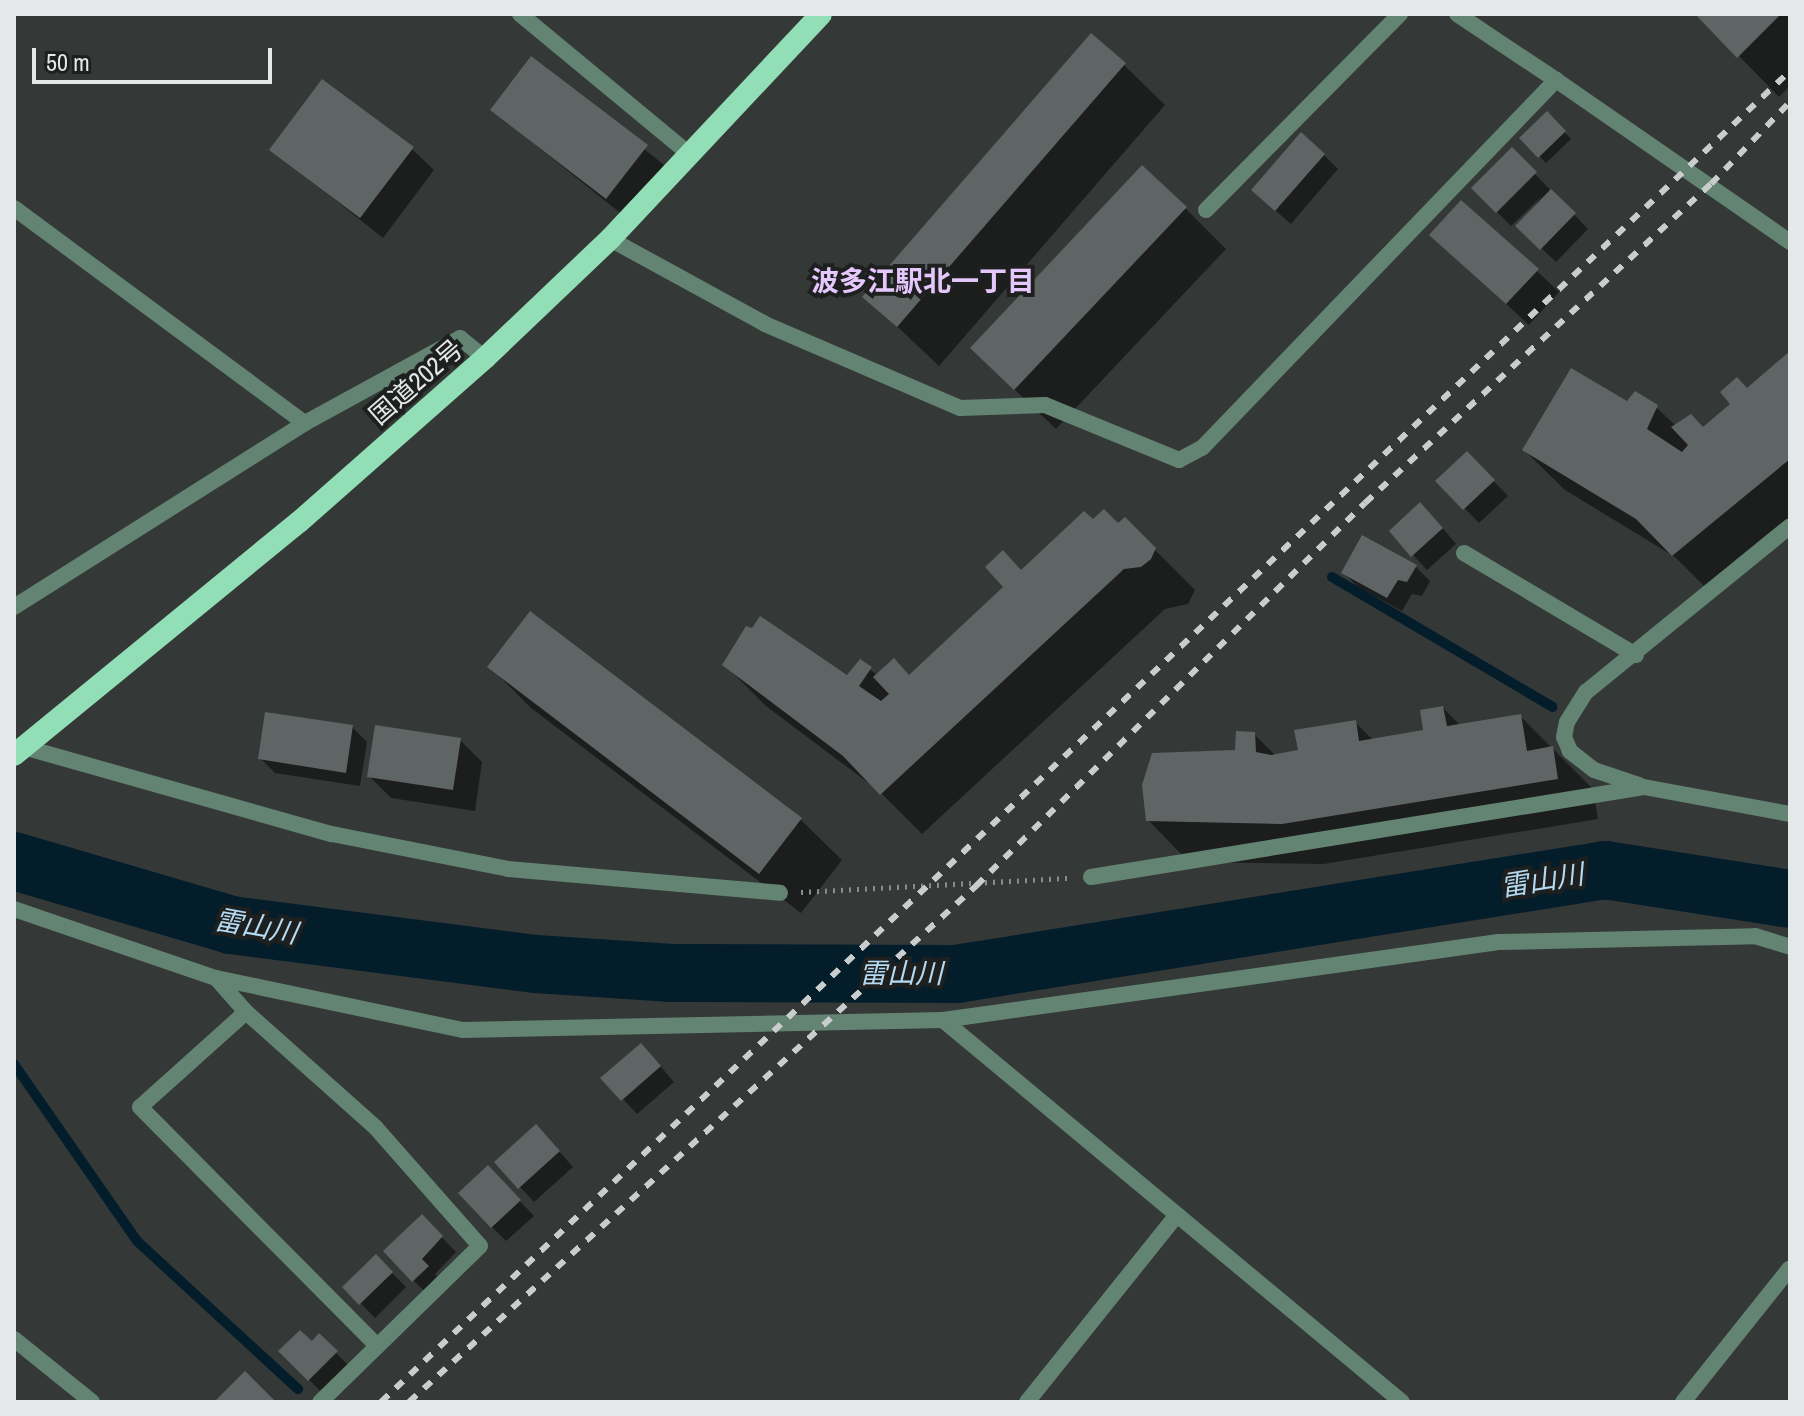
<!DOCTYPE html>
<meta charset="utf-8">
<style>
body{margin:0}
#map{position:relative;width:1804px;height:1416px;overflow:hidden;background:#343938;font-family:"Archivo Narrow","Noto Sans JP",sans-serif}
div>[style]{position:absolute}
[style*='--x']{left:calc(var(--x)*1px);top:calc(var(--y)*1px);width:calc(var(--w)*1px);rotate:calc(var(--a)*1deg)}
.shadow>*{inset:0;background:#0007}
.stream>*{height:10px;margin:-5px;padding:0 5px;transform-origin:5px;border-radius:5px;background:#041d2b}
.river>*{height:58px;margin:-29px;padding:0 29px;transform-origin:29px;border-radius:29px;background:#041d2b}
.building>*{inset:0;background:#5f6464}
.path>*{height:5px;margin-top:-2.5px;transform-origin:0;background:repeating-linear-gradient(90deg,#888c8c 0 2px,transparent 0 8px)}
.minor>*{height:16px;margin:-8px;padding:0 8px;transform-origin:8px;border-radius:8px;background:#638472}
.trunk>*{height:22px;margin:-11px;padding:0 11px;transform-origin:11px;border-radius:11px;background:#92deb6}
.rail>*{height:6px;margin-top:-3px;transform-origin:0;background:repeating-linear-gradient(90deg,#cacdcd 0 10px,transparent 0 20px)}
span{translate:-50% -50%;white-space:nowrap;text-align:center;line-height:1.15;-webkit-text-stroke:8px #1e201f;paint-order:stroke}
.street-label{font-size:26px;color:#e5e8e8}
.neighbourhood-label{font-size:28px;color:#e6c7fd;font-weight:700}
.water-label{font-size:28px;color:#b3daf2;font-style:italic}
.frame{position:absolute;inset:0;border:16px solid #e5e8e8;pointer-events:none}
.scale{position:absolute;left:32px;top:48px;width:240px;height:36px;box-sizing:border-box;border:4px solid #e5e8e8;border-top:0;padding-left:10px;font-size:24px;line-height:28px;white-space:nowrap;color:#e5e8e8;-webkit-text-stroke:6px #1e201f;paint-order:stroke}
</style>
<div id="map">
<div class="shadow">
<i style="clip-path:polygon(1698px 14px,1790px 14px,1790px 86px,1779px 97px)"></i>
<i style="clip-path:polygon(532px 59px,669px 169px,629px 220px,492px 110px)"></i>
<i style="clip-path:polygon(1124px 65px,1165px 105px,939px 366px,865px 296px)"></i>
<i style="clip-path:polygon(1547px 114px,1571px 139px,1546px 163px,1522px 138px)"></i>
<i style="clip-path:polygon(412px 149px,434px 170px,383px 238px,272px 150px)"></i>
<i style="clip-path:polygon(1512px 150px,1588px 229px,1556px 262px,1518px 226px,1542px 196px,1511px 226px,1473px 188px)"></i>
<i style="clip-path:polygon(1324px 155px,1338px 169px,1291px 224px,1268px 204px)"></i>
<i style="clip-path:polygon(1185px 208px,1226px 249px,1056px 429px,1014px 389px)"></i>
<i style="clip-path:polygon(1454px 256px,1537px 271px,1559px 292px,1529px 325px)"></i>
<i style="clip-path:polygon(1790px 354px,1790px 533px,1714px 596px,1675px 557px,1565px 490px,1524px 450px,1627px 403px,1656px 407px,1676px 426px,1704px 429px)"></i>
<i style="clip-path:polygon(1467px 454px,1508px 496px,1479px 523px,1438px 481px)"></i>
<i style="clip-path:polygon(1435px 519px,1456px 544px,1427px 570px,1413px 555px)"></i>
<i style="clip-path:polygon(1125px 520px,1195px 590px,1188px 604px,1165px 609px,922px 834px,879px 791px,766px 706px,725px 665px,847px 678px,861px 662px,878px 676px,910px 677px,1022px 572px,1093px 521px,1118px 526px)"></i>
<i style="clip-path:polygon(1416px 567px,1430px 581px,1422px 596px,1412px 594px,1402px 611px,1358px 587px,1344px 573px)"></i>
<i style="clip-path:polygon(490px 667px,801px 820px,842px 860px,801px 913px,531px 708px)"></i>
<i style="clip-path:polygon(1443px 708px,1461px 726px,1520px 716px,1593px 789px,1598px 819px,1324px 864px,1189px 862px,1148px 820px,1254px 734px,1276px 756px,1300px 752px,1355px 722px,1373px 740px,1425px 732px)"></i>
<i style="clip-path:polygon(352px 727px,367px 742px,360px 786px,275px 773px,260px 758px)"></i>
<i style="clip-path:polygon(460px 740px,482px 762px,475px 811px,391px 798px,369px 776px)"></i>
<i style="clip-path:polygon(655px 1060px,674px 1082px,637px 1114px,603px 1078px)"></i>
<i style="clip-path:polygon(550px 1141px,573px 1167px,534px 1202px,497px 1162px)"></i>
<i style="clip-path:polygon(502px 1182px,534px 1216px,506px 1241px,492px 1227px)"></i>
<i style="clip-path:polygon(422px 1217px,456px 1252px,435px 1274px,442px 1282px,428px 1295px,413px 1280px)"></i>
<i style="clip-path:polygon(376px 1257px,406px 1287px,375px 1318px,345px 1287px)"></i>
<i style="clip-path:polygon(319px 1336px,350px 1367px,323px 1394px,281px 1351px,312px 1344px)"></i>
</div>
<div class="stream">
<i style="--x:1332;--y:577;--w:256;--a:30.5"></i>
<i style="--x:14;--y:1064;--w:216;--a:55.2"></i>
<i style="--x:137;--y:1241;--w:219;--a:42.6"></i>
</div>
<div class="river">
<i style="--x:14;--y:861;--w:226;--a:16.4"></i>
<i style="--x:231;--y:925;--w:307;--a:7.3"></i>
<i style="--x:536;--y:964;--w:136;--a:3.8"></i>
<i style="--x:672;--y:973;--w:284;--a:0.2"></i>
<i style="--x:956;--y:974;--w:657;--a:-9.1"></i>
<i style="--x:1605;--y:870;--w:187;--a:8.9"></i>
</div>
<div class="building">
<i style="clip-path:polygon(1695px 14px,1781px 14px,1737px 58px)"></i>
<i style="clip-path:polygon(1091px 33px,1126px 63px,897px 327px,862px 297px)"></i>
<i style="clip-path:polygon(531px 56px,648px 145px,606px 199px,490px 110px)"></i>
<i style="clip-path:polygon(322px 79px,414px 147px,360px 218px,269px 150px)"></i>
<i style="clip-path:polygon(1547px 111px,1566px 131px,1538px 158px,1519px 138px)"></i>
<i style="clip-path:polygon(1301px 132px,1325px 154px,1275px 211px,1251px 190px)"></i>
<i style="clip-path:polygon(1512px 147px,1537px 172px,1496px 213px,1471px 188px)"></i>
<i style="clip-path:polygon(1142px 165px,1187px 207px,1014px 390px,970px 348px)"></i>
<i style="clip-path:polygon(1551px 189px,1576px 213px,1540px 250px,1515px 226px)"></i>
<i style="clip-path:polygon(1461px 200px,1539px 269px,1506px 304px,1429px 235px)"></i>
<i style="clip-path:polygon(1790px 351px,1790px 459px,1672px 556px,1636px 519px,1522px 450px,1571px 368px,1627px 401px,1635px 391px,1658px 405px,1647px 429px,1682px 452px,1688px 445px,1671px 427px,1691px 414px,1703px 427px,1730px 404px,1720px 392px,1737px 377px,1747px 388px)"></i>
<i style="clip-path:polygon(1467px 451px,1495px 480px,1463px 510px,1435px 481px)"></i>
<i style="clip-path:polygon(1420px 502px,1443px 528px,1411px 557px,1389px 531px)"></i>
<i style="clip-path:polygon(1104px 509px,1118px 523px,1125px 517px,1156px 548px,1151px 559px,1141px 567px,1124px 569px,880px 795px,843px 756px,722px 665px,746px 626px,752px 628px,760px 616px,847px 675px,860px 659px,872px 667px,859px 686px,881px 701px,889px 694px,873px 677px,894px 658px,909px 675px,1003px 587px,985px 567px,1003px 550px,1021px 570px,1084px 511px,1093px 519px)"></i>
<i style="clip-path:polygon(1362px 535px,1417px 565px,1407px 582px,1398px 580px,1387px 598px,1341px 573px)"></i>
<i style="clip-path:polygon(530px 611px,802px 818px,759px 874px,487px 667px)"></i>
<i style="clip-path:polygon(1443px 706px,1447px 726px,1521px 714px,1527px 751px,1553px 746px,1558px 779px,1282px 824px,1146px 821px,1142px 785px,1152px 753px,1235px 750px,1236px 731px,1255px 732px,1256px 752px,1271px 755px,1298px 750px,1294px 730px,1356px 720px,1359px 741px,1423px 730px,1420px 710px)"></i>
<i style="clip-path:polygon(265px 712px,353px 725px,346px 773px,258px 759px)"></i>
<i style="clip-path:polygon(375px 725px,461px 738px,453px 790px,367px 777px)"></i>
<i style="clip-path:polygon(641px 1043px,661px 1066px,621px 1101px,600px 1078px)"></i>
<i style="clip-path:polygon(536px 1124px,560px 1151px,518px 1189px,494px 1162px)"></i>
<i style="clip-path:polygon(488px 1165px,521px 1200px,491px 1228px,458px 1193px)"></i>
<i style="clip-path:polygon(422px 1214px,443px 1236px,422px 1259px,429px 1266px,412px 1282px,383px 1251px)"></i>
<i style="clip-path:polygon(376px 1254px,393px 1272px,359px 1305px,342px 1287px)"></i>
<i style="clip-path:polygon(300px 1330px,312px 1341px,319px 1333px,338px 1351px,308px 1381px,278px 1351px)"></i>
<i style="clip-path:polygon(245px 1371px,276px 1402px,214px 1402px)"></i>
</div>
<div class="path">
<i style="--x:801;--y:892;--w:270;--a:-3"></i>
</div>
<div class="minor">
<i style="--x:520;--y:14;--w:219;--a:39.6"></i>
<i style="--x:1457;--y:14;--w:119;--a:33.7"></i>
<i style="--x:14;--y:208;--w:362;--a:36.5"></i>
<i style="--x:1206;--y:210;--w:276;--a:-45.3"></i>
<i style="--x:610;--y:239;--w:177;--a:28.7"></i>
<i style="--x:765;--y:324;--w:212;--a:23.3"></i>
<i style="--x:960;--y:408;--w:85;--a:-2"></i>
<i style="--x:1045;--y:405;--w:145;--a:22.3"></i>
<i style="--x:1179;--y:460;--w:26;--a:-28"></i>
<i style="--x:1202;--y:448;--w:511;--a:-46.11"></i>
<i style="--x:1556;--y:80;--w:285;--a:34.7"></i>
<i style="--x:1464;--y:553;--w:200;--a:30.7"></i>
<i style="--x:14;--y:607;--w:344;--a:-32.3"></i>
<i style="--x:305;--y:423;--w:177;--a:-28.7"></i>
<i style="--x:460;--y:338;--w:32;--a:39"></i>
<i style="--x:20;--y:746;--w:324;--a:15.8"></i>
<i style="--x:332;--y:834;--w:179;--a:11.2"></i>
<i style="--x:508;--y:869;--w:273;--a:5"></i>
<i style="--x:1639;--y:785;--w:47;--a:-161.6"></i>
<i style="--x:1594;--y:770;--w:31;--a:-142"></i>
<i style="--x:1570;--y:751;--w:15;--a:-113"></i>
<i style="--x:1564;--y:737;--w:15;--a:-79"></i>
<i style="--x:1567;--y:722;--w:36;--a:-58"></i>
<i style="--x:1586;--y:692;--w:263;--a:-39.1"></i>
<i style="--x:1091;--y:877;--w:560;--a:-9.24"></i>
<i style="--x:1644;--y:787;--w:148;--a:10.5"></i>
<i style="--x:14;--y:909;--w:213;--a:18.9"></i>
<i style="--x:216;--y:978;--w:252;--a:11.9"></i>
<i style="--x:463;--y:1030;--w:480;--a:-1.2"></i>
<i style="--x:943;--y:1020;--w:561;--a:-7.99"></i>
<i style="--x:1499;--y:942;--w:256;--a:-1.3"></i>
<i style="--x:1755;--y:936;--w:37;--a:17"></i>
<i style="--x:216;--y:978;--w:45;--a:48.6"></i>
<i style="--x:246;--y:1012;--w:174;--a:41.7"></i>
<i style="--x:376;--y:1128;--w:157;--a:48.6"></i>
<i style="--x:480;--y:1246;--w:223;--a:135.7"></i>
<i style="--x:246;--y:1012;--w:142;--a:138.1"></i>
<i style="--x:140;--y:1107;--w:337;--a:45.2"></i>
<i style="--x:943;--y:1020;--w:597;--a:39.77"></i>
<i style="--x:14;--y:1339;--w:100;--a:38.9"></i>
<i style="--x:1027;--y:1402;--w:240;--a:-51.3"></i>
<i style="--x:1683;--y:1402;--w:171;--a:-51.4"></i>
</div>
<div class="trunk">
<i style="--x:14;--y:755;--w:368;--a:-39.3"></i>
<i style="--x:299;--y:522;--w:248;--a:-41.4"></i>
<i style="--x:485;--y:358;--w:173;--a:-43.6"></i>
<i style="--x:610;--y:239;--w:308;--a:-46.8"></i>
</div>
<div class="rail">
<i style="--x:381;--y:1402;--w:1938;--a:-43.37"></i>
<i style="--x:409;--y:1402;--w:767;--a:-42.3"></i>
<i style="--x:976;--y:886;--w:546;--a:-44.55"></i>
<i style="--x:1365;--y:503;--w:471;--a:-42.7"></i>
<i style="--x:1711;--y:184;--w:114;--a:-46.1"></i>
</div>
<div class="street-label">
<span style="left:416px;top:382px;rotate:-41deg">国道202号</span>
</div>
<div class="neighbourhood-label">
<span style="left:923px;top:281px">波多江駅北一丁目</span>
</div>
<div class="water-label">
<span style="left:1542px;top:880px;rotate:-9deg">雷山川</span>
<span style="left:256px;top:926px;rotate:10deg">雷山川</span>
<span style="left:901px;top:973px">雷山川</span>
</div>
<div class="frame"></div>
<div class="scale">50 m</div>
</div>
